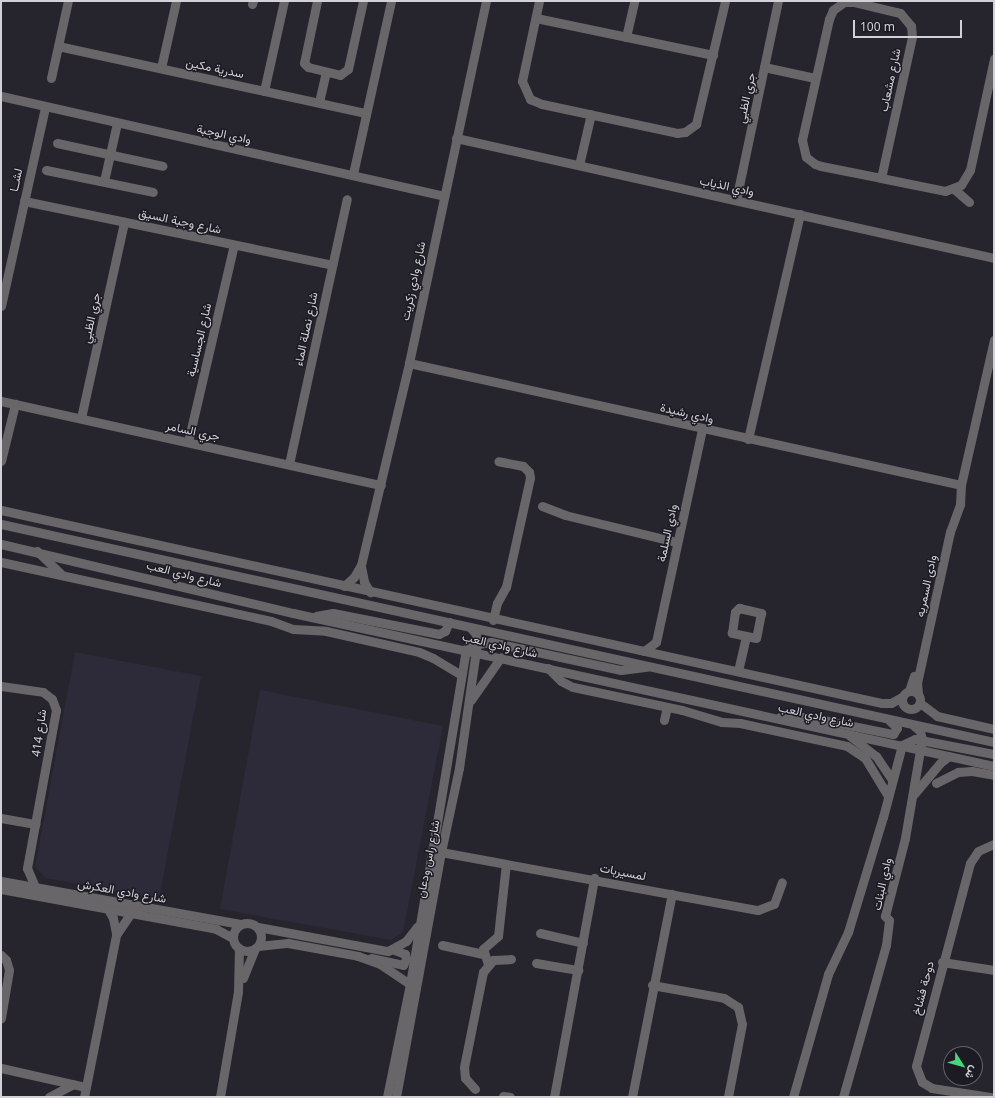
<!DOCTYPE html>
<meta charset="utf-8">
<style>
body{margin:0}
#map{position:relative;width:995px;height:1098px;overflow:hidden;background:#26252d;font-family:"Noto Sans",Vazirmatn,sans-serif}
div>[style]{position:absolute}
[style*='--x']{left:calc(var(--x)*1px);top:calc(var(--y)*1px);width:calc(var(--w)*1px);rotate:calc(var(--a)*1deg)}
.built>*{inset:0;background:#2d2b39}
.minor>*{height:9px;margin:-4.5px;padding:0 4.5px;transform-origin:4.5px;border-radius:4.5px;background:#69666a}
.minor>.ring{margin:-4.5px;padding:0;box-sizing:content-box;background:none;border:9px solid #69666a;border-radius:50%}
span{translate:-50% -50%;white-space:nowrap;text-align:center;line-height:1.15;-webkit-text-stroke:3px #1c1b23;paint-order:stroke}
.street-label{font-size:12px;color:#d2d1d7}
.frame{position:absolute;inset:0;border:2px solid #d2d1d7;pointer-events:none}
.north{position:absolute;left:943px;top:1046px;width:40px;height:40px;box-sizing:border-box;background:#1c1b23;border:1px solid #65646b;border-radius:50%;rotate:127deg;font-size:11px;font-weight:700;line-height:16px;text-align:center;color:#d2d1d7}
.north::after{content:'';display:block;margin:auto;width:14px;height:18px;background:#44d77b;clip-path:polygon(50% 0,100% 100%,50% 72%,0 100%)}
.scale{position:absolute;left:853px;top:20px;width:109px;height:18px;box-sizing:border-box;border:2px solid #d2d1d7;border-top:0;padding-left:5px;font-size:12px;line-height:14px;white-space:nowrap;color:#d2d1d7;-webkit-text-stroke:3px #1c1b23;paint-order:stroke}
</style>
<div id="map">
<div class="built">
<i style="clip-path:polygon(75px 652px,201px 676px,159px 899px,46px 878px,35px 867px)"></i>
<i style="clip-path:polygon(260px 690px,443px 726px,403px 932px,391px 940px,220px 909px)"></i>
</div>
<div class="minor">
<i style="--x:317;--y:1;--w:63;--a:101.8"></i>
<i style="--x:304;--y:63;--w:6;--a:45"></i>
<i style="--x:308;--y:67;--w:33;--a:14"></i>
<i style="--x:340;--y:75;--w:10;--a:-37"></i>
<i style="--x:348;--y:69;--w:70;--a:-77.6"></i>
<i style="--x:539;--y:1;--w:82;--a:102"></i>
<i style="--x:522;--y:81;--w:20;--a:66"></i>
<i style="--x:530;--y:99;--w:13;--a:23"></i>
<i style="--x:542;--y:104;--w:138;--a:12.1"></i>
<i style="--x:677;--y:133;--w:8;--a:-7"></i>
<i style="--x:685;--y:132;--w:14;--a:-36"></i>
<i style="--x:696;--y:124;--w:126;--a:-76.7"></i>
<i style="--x:252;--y:4;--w:3;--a:-72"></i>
<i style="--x:536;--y:18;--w:181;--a:11.8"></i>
<i style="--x:626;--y:37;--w:37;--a:-77"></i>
<i style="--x:58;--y:46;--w:315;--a:12.3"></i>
<i style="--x:764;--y:67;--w:52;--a:12.2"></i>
<i style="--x:161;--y:68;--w:69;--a:-77.4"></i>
<i style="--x:51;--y:78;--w:79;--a:-77.6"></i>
<i style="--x:264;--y:91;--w:92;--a:-77.5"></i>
<i style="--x:1;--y:96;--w:453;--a:12.7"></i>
<i style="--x:319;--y:102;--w:31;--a:-77"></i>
<i style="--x:456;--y:138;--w:551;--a:12.57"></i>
<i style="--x:57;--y:143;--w:108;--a:12.2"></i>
<i style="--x:579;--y:165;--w:52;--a:-76.8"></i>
<i style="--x:46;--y:170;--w:109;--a:11.6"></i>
<i style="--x:353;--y:174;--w:177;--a:-77.6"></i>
<i style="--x:881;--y:178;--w:144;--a:-77.6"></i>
<i style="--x:912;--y:37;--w:11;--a:-95"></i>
<i style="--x:911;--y:26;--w:17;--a:-130"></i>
<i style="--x:900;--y:13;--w:47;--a:-166.6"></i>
<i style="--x:854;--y:2;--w:10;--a:180"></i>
<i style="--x:844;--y:2;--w:14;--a:144"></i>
<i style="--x:833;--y:10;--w:10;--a:114"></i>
<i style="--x:829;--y:19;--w:124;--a:102.6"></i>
<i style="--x:802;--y:140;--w:17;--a:77"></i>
<i style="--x:806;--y:157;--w:11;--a:38"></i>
<i style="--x:815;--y:164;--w:6;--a:18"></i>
<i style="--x:821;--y:166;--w:61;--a:11.3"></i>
<i style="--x:881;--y:178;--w:65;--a:11.5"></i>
<i style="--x:945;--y:191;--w:17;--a:-21"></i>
<i style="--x:961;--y:185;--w:17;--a:-59"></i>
<i style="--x:970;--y:170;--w:114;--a:-77.8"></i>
<i style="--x:104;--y:181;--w:59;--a:-77.4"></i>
<i style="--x:954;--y:189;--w:20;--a:41"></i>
<i style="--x:736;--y:200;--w:203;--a:-78.1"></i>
<i style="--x:24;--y:201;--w:315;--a:11.7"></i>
<i style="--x:1;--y:306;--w:204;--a:-77.5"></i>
<i style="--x:409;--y:363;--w:565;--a:12.46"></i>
<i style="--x:1;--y:401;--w:389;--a:12.5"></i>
<i style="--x:81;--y:418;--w:201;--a:-77.6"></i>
<i style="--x:748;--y:439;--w:231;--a:-77"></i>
<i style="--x:188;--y:442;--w:202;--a:-76.9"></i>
<i style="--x:1;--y:461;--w:59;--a:-76.2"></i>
<i style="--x:289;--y:464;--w:271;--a:-77.7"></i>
<i style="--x:542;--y:506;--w:25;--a:21"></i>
<i style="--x:565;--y:515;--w:115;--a:13.6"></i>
<i style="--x:1;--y:510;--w:902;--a:12.36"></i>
<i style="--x:882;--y:703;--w:9;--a:0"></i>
<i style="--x:891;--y:703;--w:13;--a:-29"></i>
<i style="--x:1;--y:524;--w:1017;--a:12.38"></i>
<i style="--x:1;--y:544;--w:300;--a:13.3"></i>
<i style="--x:293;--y:613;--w:718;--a:12.31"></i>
<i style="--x:37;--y:551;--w:35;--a:44"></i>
<i style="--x:1;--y:562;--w:276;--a:12.3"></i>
<i style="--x:271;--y:621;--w:23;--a:20"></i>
<i style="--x:293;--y:629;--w:33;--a:3"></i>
<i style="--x:326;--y:631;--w:95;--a:12.7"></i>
<i style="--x:419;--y:652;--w:15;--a:23"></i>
<i style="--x:433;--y:658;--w:33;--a:31"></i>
<i style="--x:361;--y:566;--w:16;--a:79"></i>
<i style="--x:364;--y:582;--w:12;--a:59"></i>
<i style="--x:344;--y:586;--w:13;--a:-42"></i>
<i style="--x:354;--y:577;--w:14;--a:-60"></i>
<i style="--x:361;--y:565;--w:208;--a:-76.6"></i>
<i style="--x:409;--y:363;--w:370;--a:-78"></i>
<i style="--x:739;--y:608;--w:23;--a:13"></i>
<i style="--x:761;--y:613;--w:25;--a:101"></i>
<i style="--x:756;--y:638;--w:25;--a:-168"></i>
<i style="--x:732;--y:633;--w:21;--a:-82"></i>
<i style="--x:735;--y:612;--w:6;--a:-45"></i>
<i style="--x:316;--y:616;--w:17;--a:-10"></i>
<i style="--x:333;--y:613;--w:108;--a:11.2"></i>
<i style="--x:439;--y:634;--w:7;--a:-27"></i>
<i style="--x:445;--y:631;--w:10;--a:-66"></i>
<i style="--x:493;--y:620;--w:17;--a:-77"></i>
<i style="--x:497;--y:603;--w:18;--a:-61"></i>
<i style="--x:506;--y:587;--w:112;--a:-77.6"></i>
<i style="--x:530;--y:478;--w:6;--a:-99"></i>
<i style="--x:529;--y:472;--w:8;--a:-135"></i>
<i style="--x:523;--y:466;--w:25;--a:-169"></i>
<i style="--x:472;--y:645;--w:19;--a:-9"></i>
<i style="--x:491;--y:642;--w:133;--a:12.2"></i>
<i style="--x:621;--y:670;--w:26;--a:-7"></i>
<i style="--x:644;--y:651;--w:15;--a:-37"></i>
<i style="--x:656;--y:642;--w:218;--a:-77.8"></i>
<i style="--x:548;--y:668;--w:18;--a:45"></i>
<i style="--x:561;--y:681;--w:13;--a:27"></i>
<i style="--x:573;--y:687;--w:111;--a:11.9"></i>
<i style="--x:682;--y:710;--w:42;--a:16.7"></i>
<i style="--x:722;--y:722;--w:18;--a:3"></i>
<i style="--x:740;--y:723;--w:109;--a:12.1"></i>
<i style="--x:847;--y:746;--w:22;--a:34"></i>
<i style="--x:865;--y:758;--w:44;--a:58.8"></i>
<i style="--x:738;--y:671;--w:35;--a:-77"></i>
<i style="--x:1;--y:686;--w:42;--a:8.1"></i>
<i style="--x:43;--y:692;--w:11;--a:38"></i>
<i style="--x:52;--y:699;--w:12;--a:70"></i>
<i style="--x:56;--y:710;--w:161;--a:100.4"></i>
<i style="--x:27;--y:868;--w:21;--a:67"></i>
<i class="ring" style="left:902px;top:691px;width:9px;height:9px"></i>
<i style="--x:909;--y:691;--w:16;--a:-72"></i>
<i style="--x:918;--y:694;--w:11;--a:-95"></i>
<i style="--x:917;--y:683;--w:155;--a:-77.7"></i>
<i style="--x:950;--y:532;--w:30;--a:-70"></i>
<i style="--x:960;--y:504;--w:19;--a:-87"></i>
<i style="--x:961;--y:485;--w:149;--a:-77.2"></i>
<i style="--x:471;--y:700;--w:52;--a:-55.1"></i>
<i style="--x:920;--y:703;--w:21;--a:37"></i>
<i style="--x:937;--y:716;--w:58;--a:12.8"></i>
<i style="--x:780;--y:717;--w:28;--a:0"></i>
<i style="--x:808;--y:717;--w:87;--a:11.3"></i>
<i style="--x:893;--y:734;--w:7;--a:-56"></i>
<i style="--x:897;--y:728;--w:11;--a:-135"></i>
<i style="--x:664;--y:720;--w:13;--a:-77"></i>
<i style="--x:850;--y:736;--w:33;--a:38"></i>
<i style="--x:876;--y:756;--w:29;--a:56"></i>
<i style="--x:902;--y:745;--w:14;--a:-25"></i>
<i style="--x:915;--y:739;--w:80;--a:10.8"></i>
<i style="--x:936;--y:783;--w:25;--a:-27"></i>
<i style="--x:958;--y:772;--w:14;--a:-4"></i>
<i style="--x:972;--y:771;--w:22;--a:10"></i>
<i style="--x:914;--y:794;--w:40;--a:-50"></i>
<i style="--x:940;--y:763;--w:11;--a:-38"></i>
<i style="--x:1;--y:818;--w:35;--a:10"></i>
<i style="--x:441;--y:852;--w:322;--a:10.4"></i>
<i style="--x:758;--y:910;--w:17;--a:-21"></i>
<i style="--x:774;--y:904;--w:23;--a:-70"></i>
<i style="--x:1;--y:881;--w:243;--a:10.2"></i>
<i style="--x:1;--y:889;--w:219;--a:10.5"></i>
<i style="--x:216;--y:929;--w:19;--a:28"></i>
<i style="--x:108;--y:909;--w:10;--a:61"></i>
<i style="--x:113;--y:918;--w:16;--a:79"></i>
<i class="ring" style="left:233px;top:923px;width:19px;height:19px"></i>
<i style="--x:258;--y:927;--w:132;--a:10.5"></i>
<i style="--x:388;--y:951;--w:21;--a:-29"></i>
<i style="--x:406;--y:941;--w:18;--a:-52"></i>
<i style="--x:540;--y:933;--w:44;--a:13.1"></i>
<i style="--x:442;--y:945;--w:42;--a:12.4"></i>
<i style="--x:258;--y:946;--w:30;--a:-6"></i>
<i style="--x:288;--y:943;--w:71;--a:10.5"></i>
<i style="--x:358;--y:956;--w:23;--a:20"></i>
<i style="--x:380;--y:964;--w:36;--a:34"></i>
<i style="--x:1;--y:955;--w:7;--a:45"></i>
<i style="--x:6;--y:960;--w:10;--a:73"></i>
<i style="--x:9;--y:970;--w:49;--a:99.5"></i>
<i style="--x:371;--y:958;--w:33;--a:12"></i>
<i style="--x:403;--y:965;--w:7;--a:-63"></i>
<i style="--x:406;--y:959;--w:5;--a:-101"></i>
<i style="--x:405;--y:954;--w:12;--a:-160"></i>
<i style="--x:942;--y:962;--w:53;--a:8.7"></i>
<i style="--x:536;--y:963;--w:43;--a:9.5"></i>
<i style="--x:488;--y:964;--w:16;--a:-108"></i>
<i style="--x:483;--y:949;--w:20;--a:-41"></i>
<i style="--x:498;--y:936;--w:72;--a:-83.7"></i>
<i style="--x:243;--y:978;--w:32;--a:-68"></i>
<i style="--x:652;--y:985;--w:73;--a:10.2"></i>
<i style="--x:724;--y:998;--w:17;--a:33"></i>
<i style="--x:738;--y:1007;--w:17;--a:77"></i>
<i style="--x:742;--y:1024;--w:74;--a:100.9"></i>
<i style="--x:1;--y:1068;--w:86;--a:12.7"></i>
<i style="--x:475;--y:1089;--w:15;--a:-132"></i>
<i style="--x:465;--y:1078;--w:11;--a:-95"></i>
<i style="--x:464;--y:1067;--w:97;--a:-78.7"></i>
<i style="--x:483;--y:972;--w:16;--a:-50"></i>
<i style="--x:493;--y:960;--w:18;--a:-3"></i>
<i style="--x:503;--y:1096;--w:7;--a:8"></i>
<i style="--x:49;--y:1097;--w:27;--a:-28"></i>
<i style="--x:84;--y:1097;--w:165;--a:-78.8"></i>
<i style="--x:116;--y:935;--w:27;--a:-56"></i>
<i style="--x:220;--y:1097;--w:107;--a:-80.3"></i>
<i style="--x:238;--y:992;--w:44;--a:-88.7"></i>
<i style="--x:387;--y:1097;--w:115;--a:-78.5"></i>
<i style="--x:410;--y:984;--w:340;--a:-80.5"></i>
<i style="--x:396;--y:1097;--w:249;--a:-79.6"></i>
<i style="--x:441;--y:852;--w:86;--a:-77.9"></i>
<i style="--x:459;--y:768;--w:126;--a:-81.8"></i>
<i style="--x:477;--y:643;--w:9;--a:-96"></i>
<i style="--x:476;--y:634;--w:9;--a:-131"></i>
<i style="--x:554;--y:1097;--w:223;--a:-79.6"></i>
<i style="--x:632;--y:1097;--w:207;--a:-78.9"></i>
<i style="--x:793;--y:1097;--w:128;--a:-74.1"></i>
<i style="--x:828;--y:974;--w:47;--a:-64.5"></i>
<i style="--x:848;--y:932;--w:120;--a:-73.1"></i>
<i style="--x:883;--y:817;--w:74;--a:-75.2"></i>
<i style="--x:843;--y:1097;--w:158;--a:-74.2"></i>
<i style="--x:886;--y:945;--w:25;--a:-83"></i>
<i style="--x:889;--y:920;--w:6;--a:-135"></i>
<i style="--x:885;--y:916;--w:81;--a:-75.6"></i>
<i style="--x:905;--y:838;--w:100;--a:-80.3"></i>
<i style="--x:922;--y:739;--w:8;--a:-104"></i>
<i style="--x:920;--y:731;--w:8;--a:-140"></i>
<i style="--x:990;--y:1097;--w:59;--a:-171.2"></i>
<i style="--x:932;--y:1088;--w:12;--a:-149"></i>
<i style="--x:922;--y:1082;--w:17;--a:-111"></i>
<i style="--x:916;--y:1066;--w:210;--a:-75.1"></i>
<i style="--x:970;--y:863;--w:14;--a:-56"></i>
<i style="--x:978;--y:851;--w:17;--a:-24"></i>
</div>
<div class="street-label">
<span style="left:215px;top:68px;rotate:12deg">سدرية مكين</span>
<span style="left:890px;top:80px;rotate:-78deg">شارع مشعاب</span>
<span style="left:746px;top:98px;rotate:-78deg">جري الظبي</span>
<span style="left:224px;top:134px;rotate:12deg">وادي الوجبة</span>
<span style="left:16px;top:180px;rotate:-78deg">لشــا</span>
<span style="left:727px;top:186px;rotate:12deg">وادي الذياب</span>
<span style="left:180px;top:221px;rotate:12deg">شارع وجبة السيق</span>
<span style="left:413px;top:281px;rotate:-78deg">شارع وادي زكريت</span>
<span style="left:91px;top:318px;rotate:-78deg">جري الظبي</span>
<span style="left:306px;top:329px;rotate:-78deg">شارع نصلة الماء</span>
<span style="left:199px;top:340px;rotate:-77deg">شارع الجساسية</span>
<span style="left:687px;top:413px;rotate:13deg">وادي رشيدة</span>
<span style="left:193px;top:431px;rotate:12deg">جري السامر</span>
<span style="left:667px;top:533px;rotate:-78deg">وادي السلمة</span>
<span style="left:184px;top:574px;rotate:14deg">شارع وادي العب</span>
<span style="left:926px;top:586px;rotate:-78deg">وادى السمريه</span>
<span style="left:500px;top:645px;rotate:13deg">شارع وادي العب</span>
<span style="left:816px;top:715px;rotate:12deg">شارع وادي العب</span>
<span style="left:39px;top:733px;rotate:-82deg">شارع 414</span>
<span style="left:428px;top:859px;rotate:-79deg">شارع راس ودعان</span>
<span style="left:623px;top:872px;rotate:11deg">لمسيربات</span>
<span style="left:882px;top:884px;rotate:-78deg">وادي البنات</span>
<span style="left:122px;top:891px;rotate:10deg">شارع وادي العكرش</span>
<span style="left:923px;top:988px;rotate:-75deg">دوحة فشاخ</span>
</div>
<div class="frame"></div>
<div class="north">ش</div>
<div class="scale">100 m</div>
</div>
